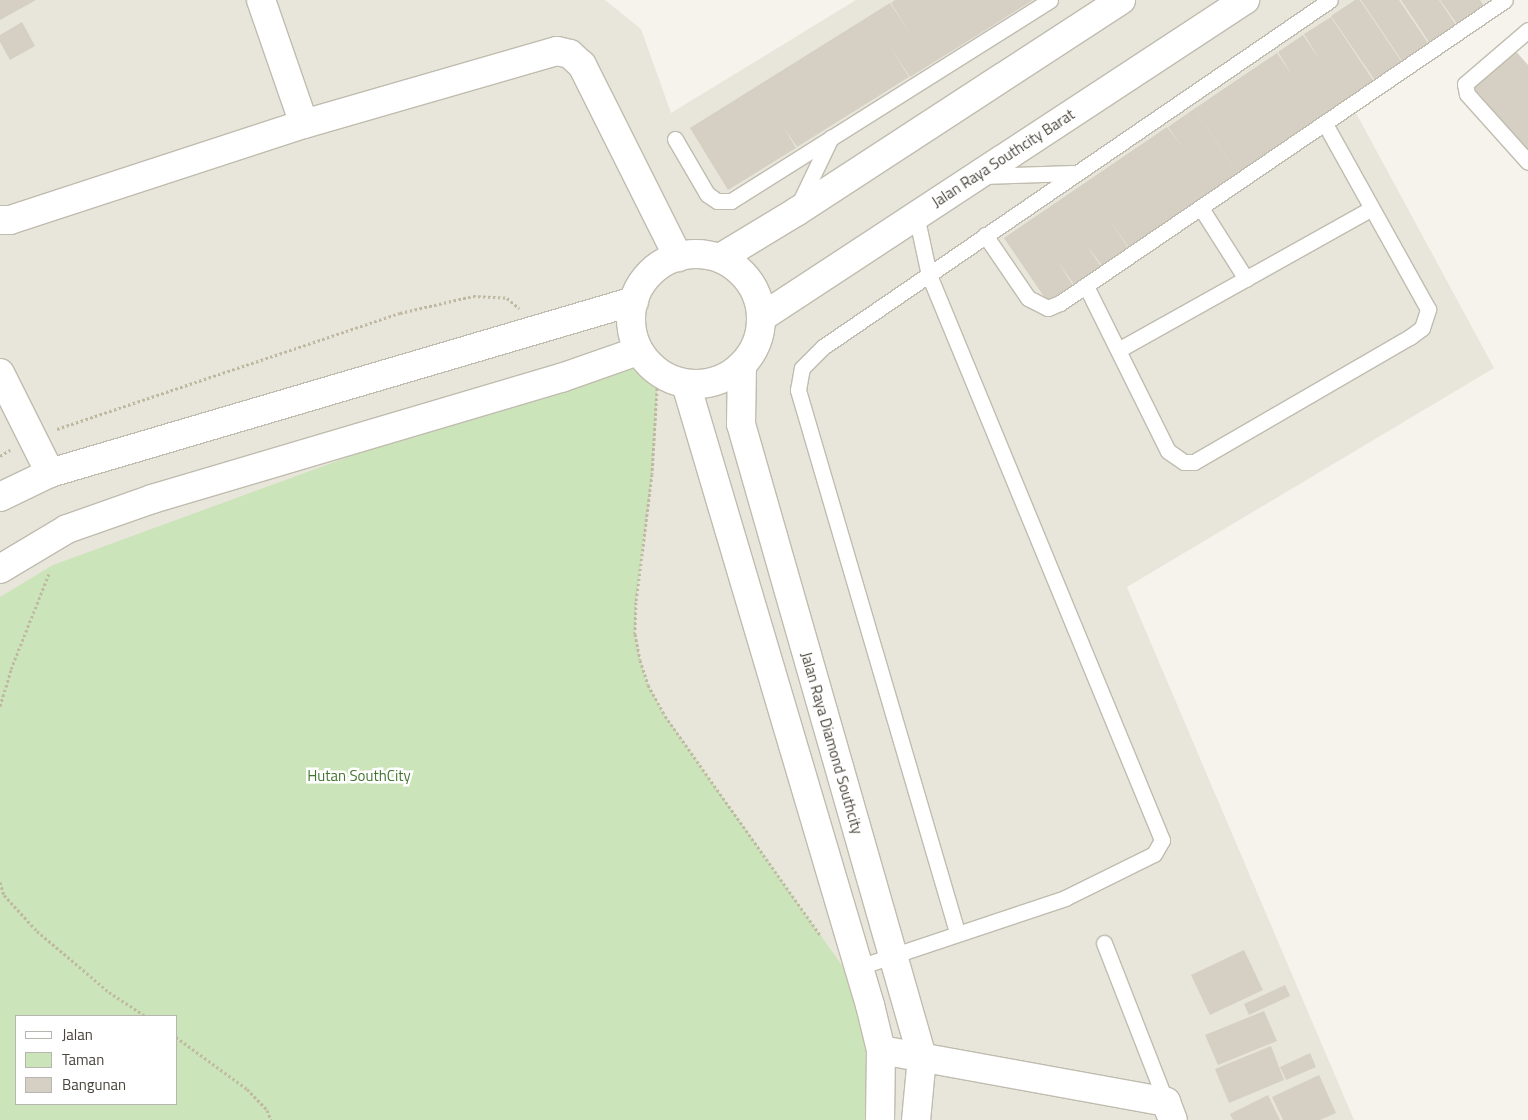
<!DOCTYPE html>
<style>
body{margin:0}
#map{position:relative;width:1528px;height:1120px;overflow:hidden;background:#f5f3ec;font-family:"Titillium Web",sans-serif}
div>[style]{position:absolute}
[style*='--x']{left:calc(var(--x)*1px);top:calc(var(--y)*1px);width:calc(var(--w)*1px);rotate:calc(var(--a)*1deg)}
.residential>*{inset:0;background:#e8e5db}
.green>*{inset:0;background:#cce4b9}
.building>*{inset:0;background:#d5d0c3}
.path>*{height:3px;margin-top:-1.5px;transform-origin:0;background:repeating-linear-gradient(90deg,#c0b9a2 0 2.5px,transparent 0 5px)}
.roads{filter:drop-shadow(1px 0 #c0bcaf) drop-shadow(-1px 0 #c0bcaf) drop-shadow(0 1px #c0bcaf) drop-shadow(0 -1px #c0bcaf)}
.service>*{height:15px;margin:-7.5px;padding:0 7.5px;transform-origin:7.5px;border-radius:7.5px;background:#fff}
.minor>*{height:28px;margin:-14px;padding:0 14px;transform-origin:14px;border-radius:14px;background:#fff}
.tertiary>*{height:28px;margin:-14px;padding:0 14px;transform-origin:14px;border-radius:14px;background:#fff}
.tertiary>.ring{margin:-14px;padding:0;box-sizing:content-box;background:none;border:28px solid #fff;border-radius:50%}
span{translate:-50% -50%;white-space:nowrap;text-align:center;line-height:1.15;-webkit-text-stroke:5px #fff;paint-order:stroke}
.street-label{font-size:15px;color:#49453a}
.park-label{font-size:15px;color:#447632}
.legend{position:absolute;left:15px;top:1015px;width:162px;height:90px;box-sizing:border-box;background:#fff;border:1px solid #b6b5b0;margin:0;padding:6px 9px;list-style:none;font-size:15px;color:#49453a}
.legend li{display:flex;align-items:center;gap:10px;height:25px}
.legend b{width:25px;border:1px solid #b6b5b0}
</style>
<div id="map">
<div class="residential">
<i style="clip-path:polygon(evenodd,0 0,605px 0,641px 29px,671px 113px,856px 0,1502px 0,1350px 102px,1494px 368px,1127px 587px,1354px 1120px,0 1120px,0 0,16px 1016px,176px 1016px,176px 1104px,16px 1104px,16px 1016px)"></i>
</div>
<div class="green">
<i style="clip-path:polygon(evenodd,638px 351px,658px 373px,652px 474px,636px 602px,635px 634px,640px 660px,648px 685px,665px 716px,870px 1005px,880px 1120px,0 1120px,0 597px,53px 565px,638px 351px,16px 1016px,176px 1016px,176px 1104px,16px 1104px,16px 1016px)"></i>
</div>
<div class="building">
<i style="clip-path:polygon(0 0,36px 0,0 20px)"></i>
<i style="clip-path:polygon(895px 0,1033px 0,984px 31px,969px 7px,984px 31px,910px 77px,889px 45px,909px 77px,797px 147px,784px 128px,796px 148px,728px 190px,690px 128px,890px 3px,911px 35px,891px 3px)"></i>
<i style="clip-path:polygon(1355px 0,1360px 0,1403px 64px,1376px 82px,1331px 16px)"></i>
<i style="clip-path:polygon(1361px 0,1399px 0,1430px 46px,1404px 64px)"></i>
<i style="clip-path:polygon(1401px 0,1439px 0,1458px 28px,1431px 45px)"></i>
<i style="clip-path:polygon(1440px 0,1480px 0,1486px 9px,1459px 27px)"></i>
<i style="clip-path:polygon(1331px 17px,1375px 83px,1239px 175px,1194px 109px,1222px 90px,1239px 115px,1222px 90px,1277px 53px,1292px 75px,1278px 52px,1303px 35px,1320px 60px,1304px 34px)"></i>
<i style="clip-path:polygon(22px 22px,35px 46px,10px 60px,0 42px,0 35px)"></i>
<i style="clip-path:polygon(1512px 47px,1528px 65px,1528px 155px,1468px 86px)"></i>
<i style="clip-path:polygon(1194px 109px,1239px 175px,1130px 249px,1110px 221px,1129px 249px,1103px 267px,1085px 243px,1102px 268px,1075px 286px,1058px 262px,1074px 287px,1049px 304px,1004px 238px,1167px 127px,1183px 148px,1168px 127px)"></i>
<i style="clip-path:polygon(1244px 950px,1263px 990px,1210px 1015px,1191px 975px)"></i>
<i style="clip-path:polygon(1285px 985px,1290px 996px,1249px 1015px,1244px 1004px)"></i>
<i style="clip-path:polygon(1264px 1011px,1277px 1041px,1218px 1065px,1205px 1035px)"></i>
<i style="clip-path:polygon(1271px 1046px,1284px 1080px,1229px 1103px,1215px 1069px)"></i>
<i style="clip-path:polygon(1310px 1053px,1316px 1067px,1286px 1080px,1280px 1067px)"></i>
<i style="clip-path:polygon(1319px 1075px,1336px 1113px,1320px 1120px,1283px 1120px,1272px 1097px)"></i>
<i style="clip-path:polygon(1268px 1095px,1280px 1120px,1233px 1120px,1230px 1114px)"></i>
</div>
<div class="path">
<i style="--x:658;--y:373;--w:101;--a:93.4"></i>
<i style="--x:652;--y:474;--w:129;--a:97.1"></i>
<i style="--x:636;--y:602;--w:32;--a:92"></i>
<i style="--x:635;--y:634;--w:26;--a:79"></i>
<i style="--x:640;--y:660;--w:26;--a:72"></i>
<i style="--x:648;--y:685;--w:35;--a:61"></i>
<i style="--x:665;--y:716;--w:268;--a:54.7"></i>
<i style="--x:57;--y:429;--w:362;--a:-18.7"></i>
<i style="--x:400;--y:313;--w:75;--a:-13.1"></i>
<i style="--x:473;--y:296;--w:34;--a:3"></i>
<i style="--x:507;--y:298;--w:16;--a:40"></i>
<i style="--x:0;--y:456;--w:12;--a:-31"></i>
<i style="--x:0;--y:706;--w:39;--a:-73"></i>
<i style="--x:11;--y:669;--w:105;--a:-68.3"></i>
<i style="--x:0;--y:882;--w:14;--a:73"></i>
<i style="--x:4;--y:895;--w:49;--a:47.5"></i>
<i style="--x:37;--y:931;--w:94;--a:40.3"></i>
<i style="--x:109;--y:992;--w:43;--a:33.7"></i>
<i style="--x:176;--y:1037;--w:88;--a:36.2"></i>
<i style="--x:247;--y:1089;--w:29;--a:46"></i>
<i style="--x:267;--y:1110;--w:11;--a:68"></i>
</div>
<div class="roads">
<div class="service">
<i style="--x:1528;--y:30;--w:83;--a:139.4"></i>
<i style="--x:1465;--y:84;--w:10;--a:79"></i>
<i style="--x:1467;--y:94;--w:91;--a:48.1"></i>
<i style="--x:675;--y:139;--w:64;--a:59.8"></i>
<i style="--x:707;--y:194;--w:12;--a:35"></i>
<i style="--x:717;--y:201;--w:14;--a:0"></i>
<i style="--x:731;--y:201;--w:377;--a:-32.2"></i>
<i style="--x:982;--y:176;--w:91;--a:-1.9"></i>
<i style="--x:798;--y:206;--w:76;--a:-64.4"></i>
<i style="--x:1201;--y:208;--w:84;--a:57.6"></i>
<i style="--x:985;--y:235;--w:76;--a:55.7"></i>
<i style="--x:1028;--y:298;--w:22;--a:27"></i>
<i style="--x:1048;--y:308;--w:13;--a:-23"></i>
<i style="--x:1060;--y:303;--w:538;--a:-34.25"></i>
<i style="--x:1086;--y:286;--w:184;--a:63.6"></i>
<i style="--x:1168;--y:451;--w:19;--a:35"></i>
<i style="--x:1184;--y:462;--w:10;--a:0"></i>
<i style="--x:1194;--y:462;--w:250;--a:-30.1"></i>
<i style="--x:1410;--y:337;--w:15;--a:-37"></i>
<i style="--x:1422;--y:328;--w:20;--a:-72"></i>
<i style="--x:1428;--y:309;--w:212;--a:-119.1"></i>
<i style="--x:1120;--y:349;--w:287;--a:-29.2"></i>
<i style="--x:957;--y:932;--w:565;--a:-106.35"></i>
<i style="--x:798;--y:390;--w:22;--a:-80"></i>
<i style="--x:802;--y:368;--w:30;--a:-45"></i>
<i style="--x:823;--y:347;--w:614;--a:-34.39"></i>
<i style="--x:1104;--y:943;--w:171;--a:68.7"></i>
<i style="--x:859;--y:967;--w:217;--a:-18.5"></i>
<i style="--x:1065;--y:898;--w:99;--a:-26.3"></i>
<i style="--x:1154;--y:854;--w:16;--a:-60"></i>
<i style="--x:1162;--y:840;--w:611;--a:-112.41"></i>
<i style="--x:929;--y:275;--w:61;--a:-102.2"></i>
</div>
<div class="minor">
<i style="--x:261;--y:0;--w:131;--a:70.9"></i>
<i style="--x:0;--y:220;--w:10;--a:0"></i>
<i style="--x:10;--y:220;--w:309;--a:-18.1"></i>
<i style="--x:304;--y:124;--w:263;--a:-16.1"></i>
<i style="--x:557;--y:51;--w:13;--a:13"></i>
<i style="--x:570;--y:54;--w:16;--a:43"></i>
<i style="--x:582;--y:65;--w:215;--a:63.4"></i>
<i style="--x:0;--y:373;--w:112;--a:63.4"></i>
<i style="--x:0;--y:497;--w:55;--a:-25.6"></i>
<i style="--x:50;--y:473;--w:609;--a:-16.41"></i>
<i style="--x:0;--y:569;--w:78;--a:-30.8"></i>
<i style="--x:67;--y:529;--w:90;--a:-19.4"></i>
<i style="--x:152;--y:499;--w:427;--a:-16.5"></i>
<i style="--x:561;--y:378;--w:82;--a:-19.3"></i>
<i style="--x:881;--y:1050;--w:290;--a:10.3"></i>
<i style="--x:1166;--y:1102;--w:19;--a:69"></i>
</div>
<div class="tertiary">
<i class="ring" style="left:631px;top:254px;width:102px;height:102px"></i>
<i style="--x:720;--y:258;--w:89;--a:-31.2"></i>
<i style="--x:796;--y:212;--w:388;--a:-33.1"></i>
<i style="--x:762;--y:317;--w:578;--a:-33.28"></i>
<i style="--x:742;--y:366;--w:58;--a:91"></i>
<i style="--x:741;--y:424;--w:658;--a:74.04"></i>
<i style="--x:922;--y:1057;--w:63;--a:95.4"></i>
<i style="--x:686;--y:384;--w:648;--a:73.5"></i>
<i style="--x:870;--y:1005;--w:46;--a:76.3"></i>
<i style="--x:881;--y:1050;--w:70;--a:90.8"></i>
</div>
</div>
<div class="street-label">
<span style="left:1003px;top:158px;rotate:-33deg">Jalan Raya Southcity Barat</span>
<span style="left:832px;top:743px;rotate:74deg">Jalan Raya Diamond Southcity</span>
</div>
<div class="park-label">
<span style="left:359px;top:776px">Hutan SouthCity</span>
</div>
<ul class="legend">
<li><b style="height:6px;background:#fff"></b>Jalan</li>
<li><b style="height:14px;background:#cce4b9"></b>Taman</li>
<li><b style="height:14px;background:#d5d0c3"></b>Bangunan</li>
</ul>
</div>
